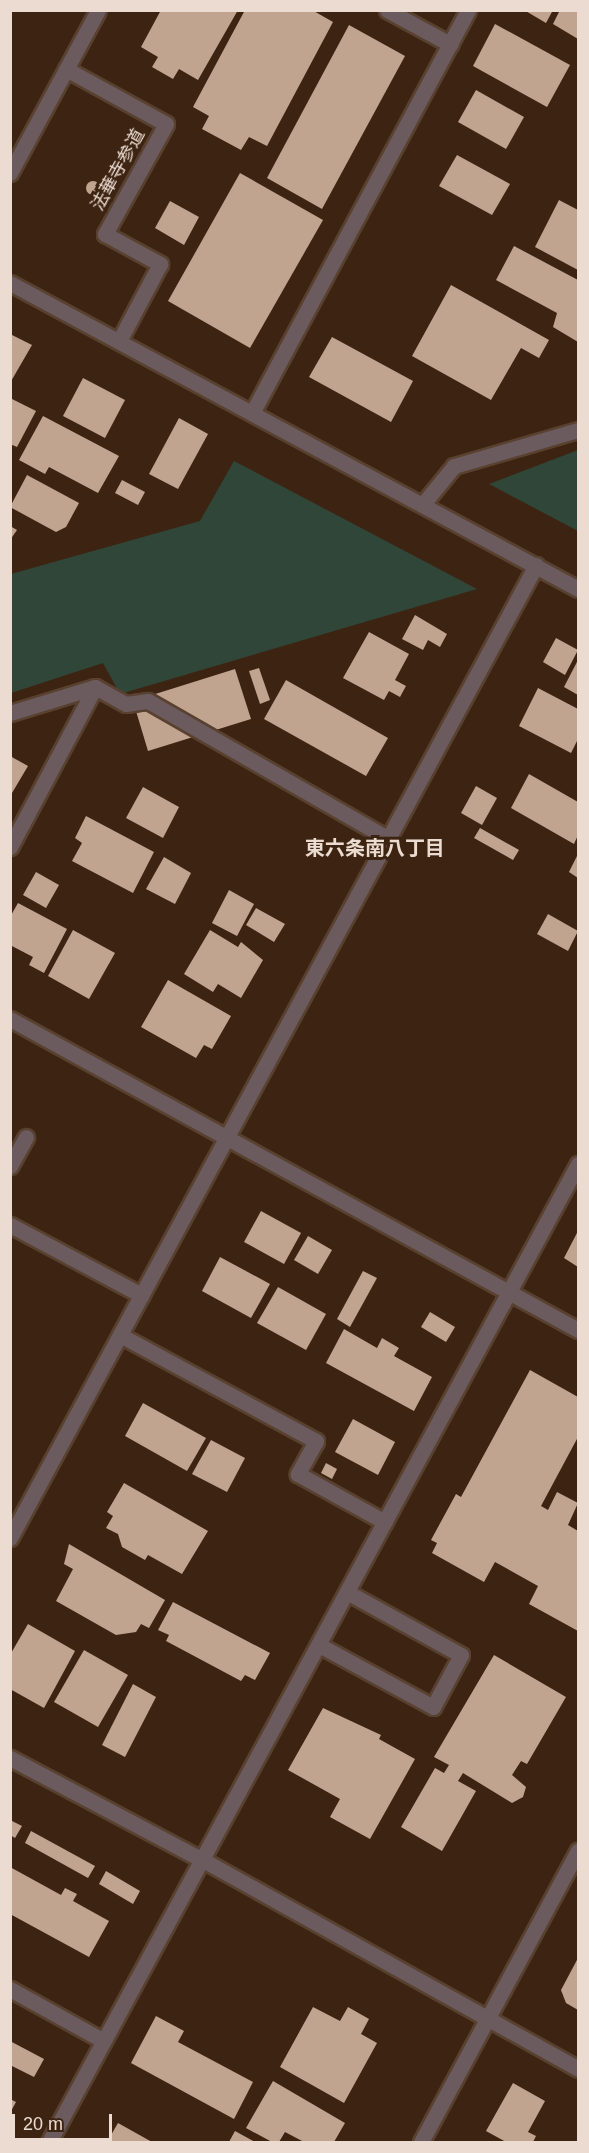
<!DOCTYPE html>
<meta charset="utf-8">
<style>
body{margin:0}
#map{position:relative;width:589px;height:2153px;overflow:hidden;background:#3d2412;font-family:Helvetica,"Noto Sans JP",sans-serif}
div>[style]{position:absolute}
[style*='--x']{left:calc(var(--x)*1px);top:calc(var(--y)*1px);width:calc(var(--w)*1px);rotate:calc(var(--a)*1deg)}
.green>*{inset:0;background:#304638}
.building>*{inset:0;background:#c1a490}
.round{border-radius:50%}
.roads{filter:drop-shadow(2px 0 #594130) drop-shadow(-2px 0 #594130) drop-shadow(0 2px #594130) drop-shadow(0 -2px #594130)}
.service>*{height:15px;margin:-7.5px;padding:0 7.5px;transform-origin:7.5px;border-radius:7.5px;background:#6b5b5e}
.minor>*{height:15px;margin:-7.5px;padding:0 7.5px;transform-origin:7.5px;border-radius:7.5px;background:#6b5b5e}
.tertiary>*{height:15px;margin:-7.5px;padding:0 7.5px;transform-origin:7.5px;border-radius:7.5px;background:#6b5b5e}
span{translate:-50% -50%;white-space:nowrap;text-align:center;line-height:1.15;-webkit-text-stroke:6px #3d2412;paint-order:stroke}
.street-label{font-size:18px;color:#ecdbd0}
.neighbourhood-label{font-size:20px;color:#ecdbd0;font-weight:700}
.frame{position:absolute;inset:0;border:12px solid #ecdbd0;pointer-events:none}
.scale{position:absolute;left:12px;top:2114px;width:100px;height:27px;box-sizing:border-box;border:3px solid #ecdbd0;border-top:0;padding-left:8px;font-size:18px;line-height:21px;white-space:nowrap;color:#ecdbd0;-webkit-text-stroke:4px #3d2412;paint-order:stroke}
</style>
<div id="map">
<div class="green">
<i style="clip-path:polygon(578px 450px,578px 531px,489px 484px)"></i>
<i style="clip-path:polygon(234px 461px,477px 589px,120px 694px,103px 663px,11px 693px,11px 574px,200px 521px)"></i>
</div>
<div class="building">
<i style="clip-path:polygon(161px 10px,238px 10px,198px 80px,179px 69px,173px 79px,152px 67px,158px 57px,141px 47px)"></i>
<i style="clip-path:polygon(245px 10px,312px 10px,333px 22px,267px 146px,249px 137px,241px 150px,202px 129px,209px 116px,193px 107px)"></i>
<i style="clip-path:polygon(524px 10px,553px 10px,546px 23px)"></i>
<i style="clip-path:polygon(560px 10px,578px 10px,578px 39px,553px 24px)"></i>
<i style="clip-path:polygon(495px 24px,570px 65px,547px 107px,473px 66px)"></i>
<i style="clip-path:polygon(349px 25px,405px 56px,322px 209px,267px 178px)"></i>
<i style="clip-path:polygon(476px 90px,524px 117px,506px 149px,458px 122px)"></i>
<i style="clip-path:polygon(457px 155px,510px 184px,492px 215px,439px 186px)"></i>
<i style="clip-path:polygon(240px 173px,323px 220px,250px 348px,168px 301px)"></i>
<i class="round" style="left:86px;top:181px;width:14px;height:14px"></i>
<i style="clip-path:polygon(559px 200px,578px 210px,578px 270px,535px 247px)"></i>
<i style="clip-path:polygon(170px 201px,199px 217px,184px 245px,155px 228px)"></i>
<i style="clip-path:polygon(514px 246px,578px 280px,578px 342px,553px 327px,557px 313px,496px 280px)"></i>
<i style="clip-path:polygon(451px 285px,549px 340px,539px 358px,521px 348px,491px 400px,412px 356px)"></i>
<i style="clip-path:polygon(10px 334px,32px 345px,10px 383px)"></i>
<i style="clip-path:polygon(332px 337px,413px 381px,391px 422px,309px 377px)"></i>
<i style="clip-path:polygon(83px 378px,125px 400px,105px 438px,63px 416px)"></i>
<i style="clip-path:polygon(10px 398px,36px 411px,17px 447px,10px 444px)"></i>
<i style="clip-path:polygon(43px 416px,119px 456px,98px 493px,49px 467px,45px 474px,19px 460px)"></i>
<i style="clip-path:polygon(179px 418px,208px 434px,178px 489px,149px 474px)"></i>
<i style="clip-path:polygon(27px 475px,79px 503px,66px 527px,56px 532px,10px 507px)"></i>
<i style="clip-path:polygon(122px 480px,145px 492px,138px 505px,115px 493px)"></i>
<i style="clip-path:polygon(10px 526px,17px 530px,10px 540px)"></i>
<i style="clip-path:polygon(415px 615px,447px 634px,440px 647px,428px 640px,423px 650px,402px 639px)"></i>
<i style="clip-path:polygon(369px 632px,409px 654px,395px 680px,406px 686px,400px 697px,389px 691px,384px 700px,343px 678px)"></i>
<i style="clip-path:polygon(556px 638px,578px 650px,565px 675px,543px 662px)"></i>
<i style="clip-path:polygon(578px 660px,578px 695px,564px 687px)"></i>
<i style="clip-path:polygon(259px 668px,270px 700px,260px 704px,249px 671px)"></i>
<i style="clip-path:polygon(235px 669px,251px 719px,148px 751px,133px 701px)"></i>
<i style="clip-path:polygon(286px 680px,388px 738px,366px 776px,264px 719px)"></i>
<i style="clip-path:polygon(538px 688px,578px 709px,578px 739px,571px 753px,519px 726px)"></i>
<i style="clip-path:polygon(10px 756px,28px 766px,12px 793px,10px 792px)"></i>
<i style="clip-path:polygon(529px 774px,578px 802px,578px 835px,574px 844px,511px 808px)"></i>
<i style="clip-path:polygon(476px 786px,497px 798px,482px 825px,461px 813px)"></i>
<i style="clip-path:polygon(143px 787px,179px 807px,163px 838px,126px 818px)"></i>
<i style="clip-path:polygon(86px 816px,154px 852px,133px 893px,72px 861px,82px 843px,75px 838px)"></i>
<i style="clip-path:polygon(480px 828px,519px 850px,513px 860px,474px 838px)"></i>
<i style="clip-path:polygon(578px 854px,578px 878px,569px 872px)"></i>
<i style="clip-path:polygon(164px 857px,191px 873px,175px 904px,146px 889px)"></i>
<i style="clip-path:polygon(36px 872px,59px 885px,46px 908px,23px 895px)"></i>
<i style="clip-path:polygon(229px 890px,254px 904px,237px 936px,212px 923px)"></i>
<i style="clip-path:polygon(18px 903px,67px 929px,44px 973px,29px 965px,33px 957px,10px 945px,10px 917px)"></i>
<i style="clip-path:polygon(256px 908px,285px 924px,274px 942px,246px 925px)"></i>
<i style="clip-path:polygon(548px 914px,578px 931px,568px 951px,537px 934px)"></i>
<i style="clip-path:polygon(73px 930px,115px 953px,89px 999px,48px 976px)"></i>
<i style="clip-path:polygon(210px 930px,238px 947px,241px 942px,263px 960px,241px 998px,218px 984px,213px 992px,184px 974px)"></i>
<i style="clip-path:polygon(168px 980px,231px 1016px,212px 1049px,204px 1045px,196px 1058px,141px 1027px)"></i>
<i style="clip-path:polygon(261px 1211px,301px 1233px,284px 1264px,244px 1242px)"></i>
<i style="clip-path:polygon(578px 1231px,578px 1267px,564px 1258px)"></i>
<i style="clip-path:polygon(308px 1236px,332px 1250px,318px 1274px,294px 1260px)"></i>
<i style="clip-path:polygon(220px 1257px,270px 1284px,251px 1318px,202px 1291px)"></i>
<i style="clip-path:polygon(363px 1271px,377px 1278px,350px 1327px,337px 1319px)"></i>
<i style="clip-path:polygon(278px 1287px,326px 1314px,306px 1350px,257px 1323px)"></i>
<i style="clip-path:polygon(430px 1312px,455px 1327px,446px 1342px,421px 1327px)"></i>
<i style="clip-path:polygon(344px 1329px,377px 1348px,382px 1338px,399px 1348px,394px 1356px,432px 1377px,414px 1411px,326px 1363px)"></i>
<i style="clip-path:polygon(530px 1370px,578px 1397px,578px 1437px,541px 1506px,548px 1510px,557px 1492px,578px 1503px,568px 1525px,578px 1531px,578px 1631px,529px 1604px,538px 1586px,495px 1562px,484px 1582px,432px 1553px,437px 1543px,431px 1540px,456px 1494px,461px 1497px)"></i>
<i style="clip-path:polygon(143px 1403px,206px 1438px,187px 1471px,125px 1436px)"></i>
<i style="clip-path:polygon(353px 1419px,395px 1442px,378px 1475px,335px 1452px)"></i>
<i style="clip-path:polygon(211px 1440px,245px 1458px,227px 1492px,192px 1474px)"></i>
<i style="clip-path:polygon(326px 1463px,337px 1469px,332px 1479px,321px 1473px)"></i>
<i style="clip-path:polygon(124px 1483px,208px 1531px,182px 1574px,148px 1555px,145px 1560px,122px 1547px,118px 1534px,106px 1528px,113px 1516px,107px 1512px)"></i>
<i style="clip-path:polygon(69px 1544px,165px 1600px,149px 1628px,141px 1624px,136px 1632px,116px 1635px,56px 1601px,73px 1569px,64px 1564px)"></i>
<i style="clip-path:polygon(173px 1602px,270px 1653px,255px 1680px,245px 1675px,241px 1681px,166px 1641px,169px 1635px,158px 1630px)"></i>
<i style="clip-path:polygon(28px 1624px,75px 1651px,44px 1708px,10px 1689px,10px 1655px)"></i>
<i style="clip-path:polygon(84px 1650px,128px 1675px,98px 1727px,54px 1702px)"></i>
<i style="clip-path:polygon(494px 1655px,566px 1697px,527px 1764px,521px 1761px,512px 1775px,526px 1787px,523px 1797px,512px 1803px,463px 1773px,458px 1781px,476px 1791px,442px 1851px,401px 1827px,435px 1768px,444px 1773px,449px 1765px,434px 1757px)"></i>
<i style="clip-path:polygon(133px 1684px,156px 1697px,125px 1757px,102px 1745px)"></i>
<i style="clip-path:polygon(323px 1708px,381px 1735px,379px 1739px,415px 1759px,370px 1839px,330px 1817px,340px 1799px,288px 1770px)"></i>
<i style="clip-path:polygon(10px 1820px,22px 1826px,15px 1838px,10px 1835px)"></i>
<i style="clip-path:polygon(31px 1831px,95px 1866px,88px 1878px,25px 1843px)"></i>
<i style="clip-path:polygon(10px 1867px,61px 1895px,65px 1888px,77px 1894px,73px 1901px,109px 1921px,89px 1957px,10px 1914px)"></i>
<i style="clip-path:polygon(106px 1871px,140px 1891px,133px 1904px,99px 1884px)"></i>
<i style="clip-path:polygon(578px 1958px,578px 2010px,566px 2003px,561px 1990px)"></i>
<i style="clip-path:polygon(313px 2007px,340px 2021px,348px 2007px,369px 2019px,361px 2034px,377px 2043px,344px 2103px,280px 2067px)"></i>
<i style="clip-path:polygon(156px 2016px,184px 2031px,178px 2042px,253px 2082px,234px 2119px,131px 2063px)"></i>
<i style="clip-path:polygon(10px 2041px,44px 2059px,34px 2077px,10px 2065px)"></i>
<i style="clip-path:polygon(273px 2081px,345px 2123px,334px 2142px,304px 2142px,285px 2132px,279px 2142px,272px 2142px,246px 2128px)"></i>
<i style="clip-path:polygon(513px 2083px,545px 2101px,528px 2132px,536px 2136px,533px 2142px,506px 2142px,486px 2131px)"></i>
<i style="clip-path:polygon(10px 2099px,16px 2102px,10px 2113px)"></i>
<i style="clip-path:polygon(118px 2123px,152px 2142px,107px 2142px)"></i>
<i style="clip-path:polygon(235px 2131px,255px 2142px,229px 2142px)"></i>
</div>
<div class="roads">
<div class="service">
<i style="--x:387;--y:10;--w:72;--a:28.4"></i>
<i style="--x:66;--y:69;--w:114;--a:28.8"></i>
<i style="--x:166;--y:124;--w:126;--a:119"></i>
<i style="--x:105;--y:234;--w:63;--a:28.6"></i>
<i style="--x:160;--y:264;--w:87;--a:118"></i>
<i style="--x:95;--y:687;--w:35;--a:29"></i>
<i style="--x:126;--y:704;--w:22;--a:-8"></i>
<i style="--x:148;--y:701;--w:275;--a:29.8"></i>
<i style="--x:10;--y:1166;--w:33;--a:-61"></i>
<i style="--x:10;--y:1225;--w:149;--a:28.1"></i>
<i style="--x:120;--y:1335;--w:223;--a:28.4"></i>
<i style="--x:316;--y:1441;--w:38;--a:119"></i>
<i style="--x:298;--y:1474;--w:99;--a:28.9"></i>
<i style="--x:319;--y:1645;--w:130;--a:28.5"></i>
<i style="--x:433;--y:1707;--w:59;--a:-61.7"></i>
<i style="--x:461;--y:1655;--w:130;--a:-151.1"></i>
<i style="--x:10;--y:1989;--w:107;--a:29"></i>
</div>
<div class="minor">
<i style="--x:10;--y:173;--w:185;--a:-61.6"></i>
<i style="--x:10;--y:283;--w:645;--a:28.31"></i>
<i style="--x:252;--y:413;--w:457;--a:-61.8"></i>
<i style="--x:423;--y:504;--w:49;--a:-50.8"></i>
<i style="--x:454;--y:466;--w:129;--a:-16.2"></i>
<i style="--x:10;--y:713;--w:89;--a:-17"></i>
<i style="--x:10;--y:847;--w:181;--a:-62"></i>
<i style="--x:10;--y:1019;--w:648;--a:28.7"></i>
<i style="--x:10;--y:1538;--w:1106;--a:-61.6"></i>
<i style="--x:49;--y:2142;--w:1112;--a:-61.59"></i>
<i style="--x:421;--y:2142;--w:331;--a:-61.7"></i>
</div>
<div class="tertiary">
<i style="--x:10;--y:1758;--w:218;--a:27.9"></i>
<i style="--x:203;--y:1860;--w:429;--a:29.1"></i>
</div>
</div>
<div class="street-label">
<span style="left:118px;top:170px;rotate:-61deg">法華寺参道</span>
</div>
<div class="neighbourhood-label">
<span style="left:375px;top:848px">東六条南八丁目</span>
</div>
<div class="frame"></div>
<div class="scale">20 m</div>
</div>
